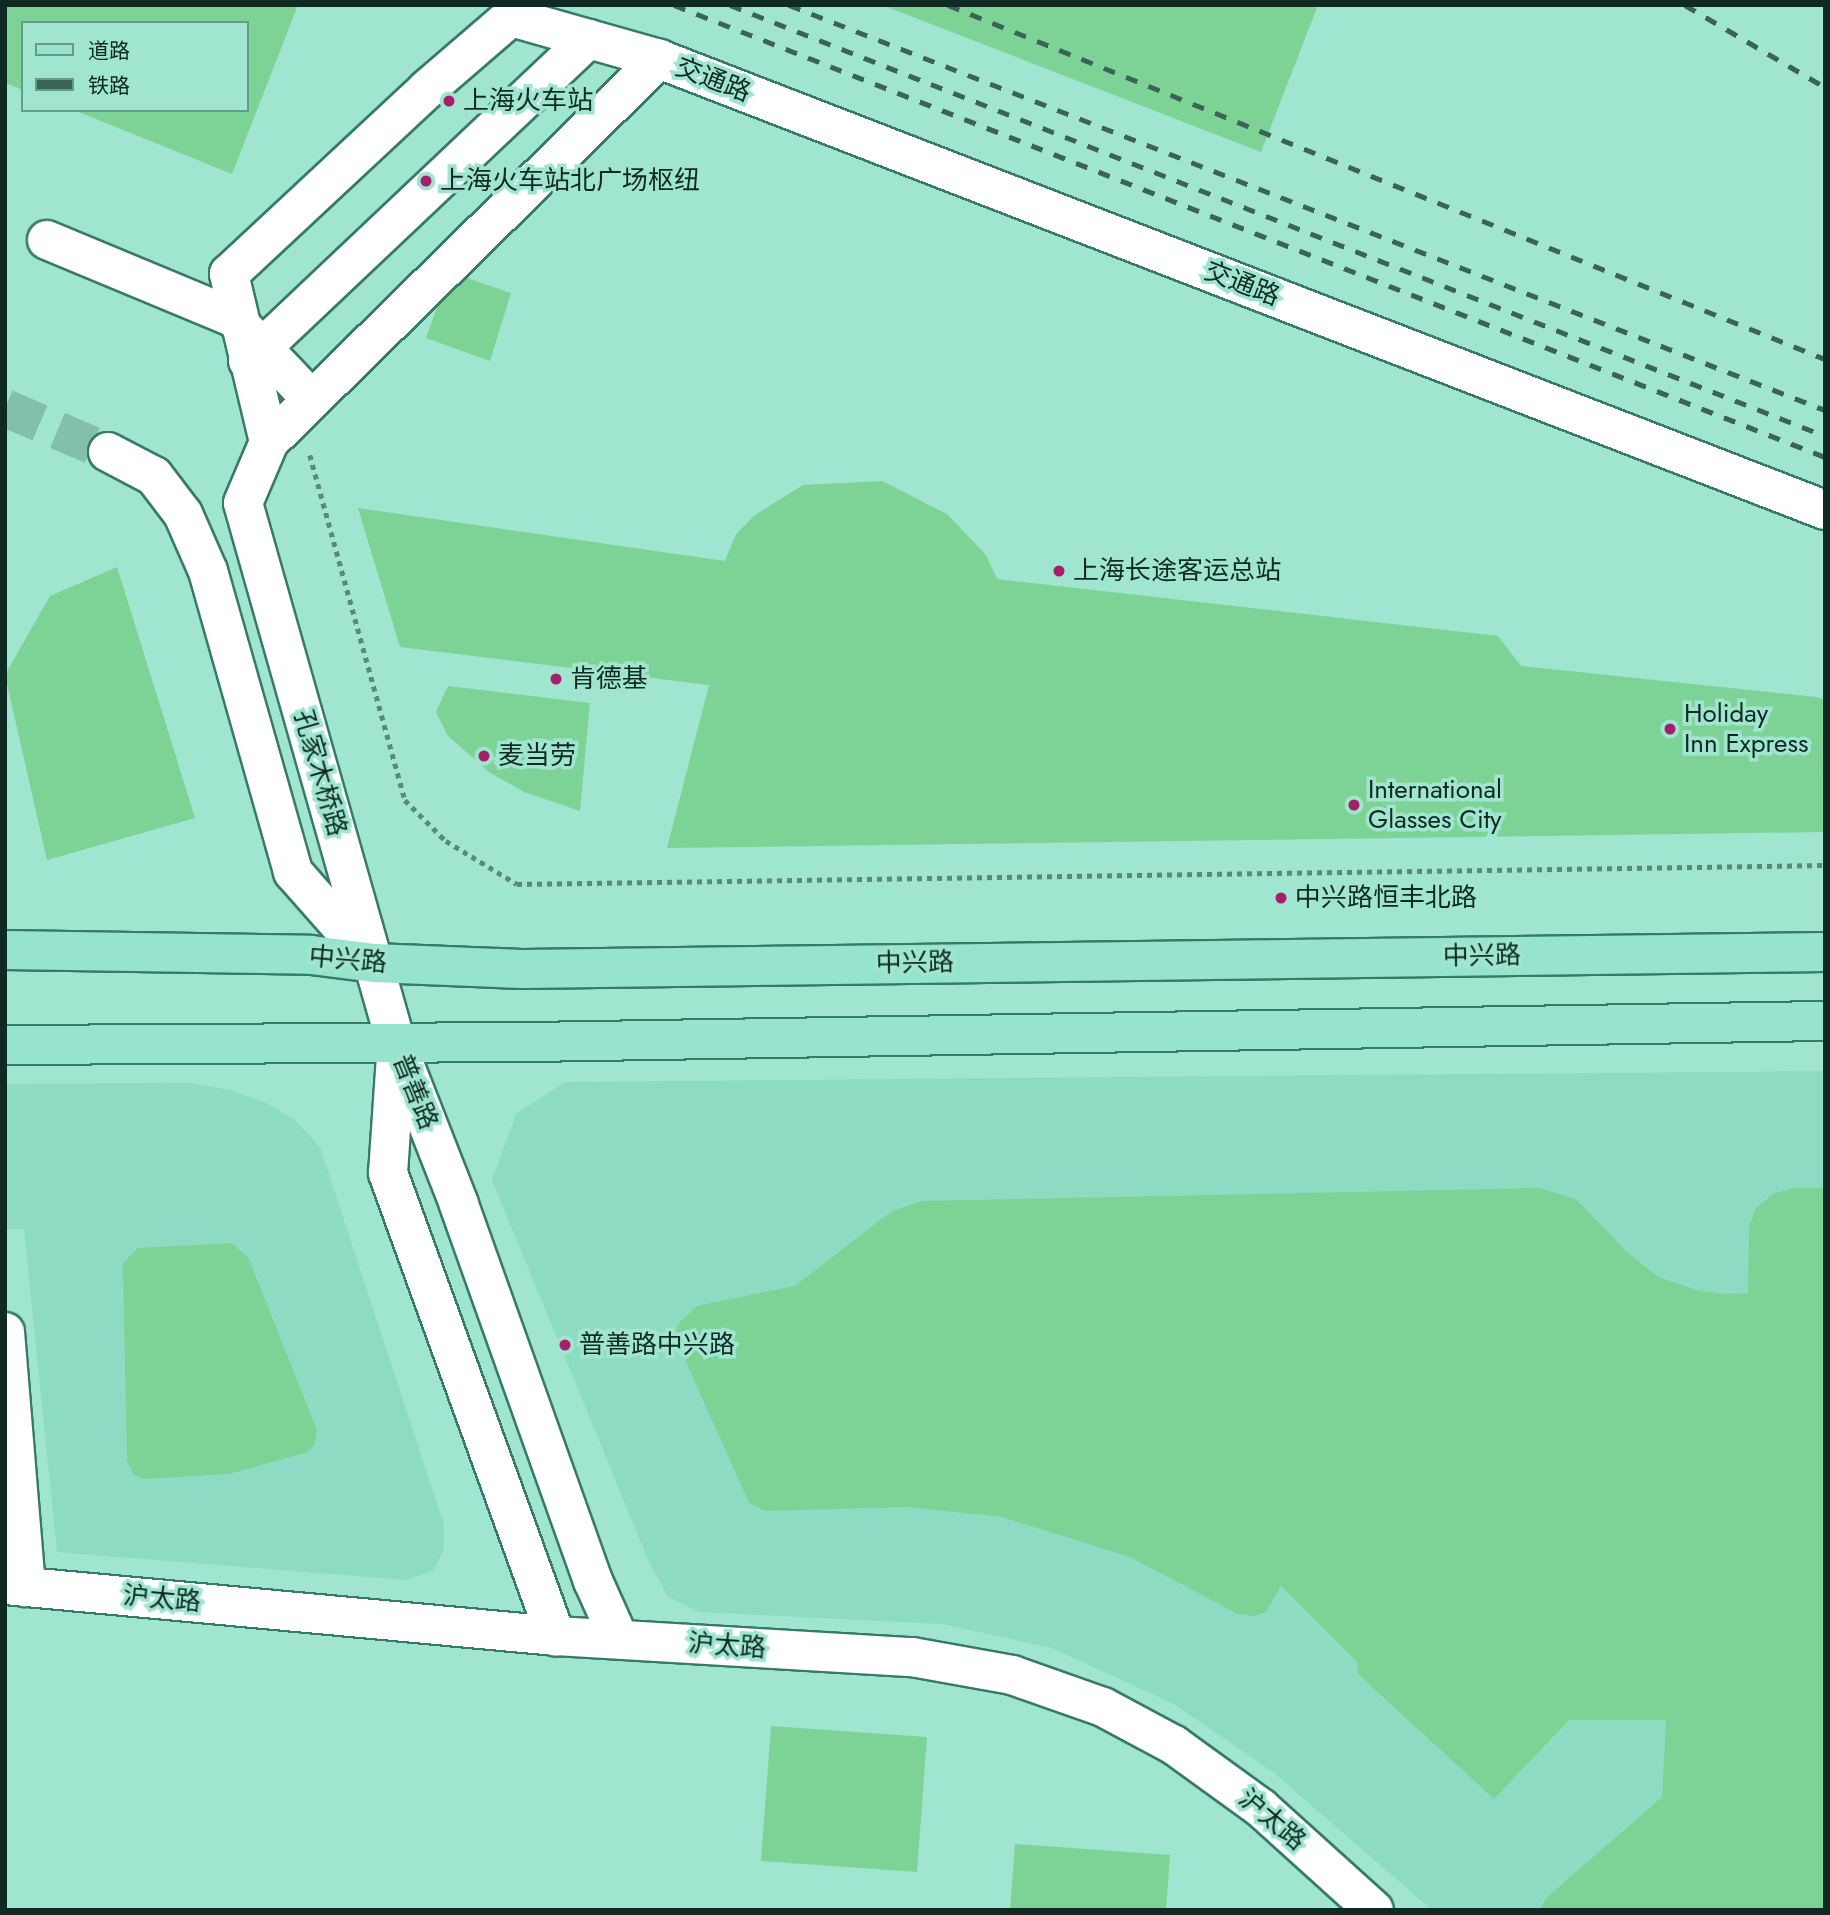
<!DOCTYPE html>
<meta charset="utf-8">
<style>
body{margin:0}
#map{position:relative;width:1830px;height:1915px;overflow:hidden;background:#a0e5cf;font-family:Jost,"Noto Sans SC",sans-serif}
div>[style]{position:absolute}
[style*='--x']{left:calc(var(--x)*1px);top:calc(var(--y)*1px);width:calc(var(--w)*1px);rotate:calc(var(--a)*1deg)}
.built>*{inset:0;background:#8ddbc3}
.building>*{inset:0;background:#7dd296}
.minor-tunnel>*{height:38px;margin-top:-19px;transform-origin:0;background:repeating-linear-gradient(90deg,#83c0ac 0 38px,transparent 0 57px)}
.path>*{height:4.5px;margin-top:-2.25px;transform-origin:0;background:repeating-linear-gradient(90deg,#58897a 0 5px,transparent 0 10px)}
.roads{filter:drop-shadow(2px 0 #367a67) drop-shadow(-2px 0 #367a67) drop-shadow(0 2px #367a67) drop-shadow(0 -2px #367a67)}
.minor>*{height:38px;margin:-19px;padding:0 19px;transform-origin:19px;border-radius:19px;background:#fff}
.major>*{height:38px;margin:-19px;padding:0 19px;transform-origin:19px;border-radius:19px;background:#96e3ce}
.rail>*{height:5px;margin-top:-2.5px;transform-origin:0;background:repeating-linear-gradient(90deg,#3b6357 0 12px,transparent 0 24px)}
.dots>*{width:19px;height:19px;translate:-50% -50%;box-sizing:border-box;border:4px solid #a0e5cf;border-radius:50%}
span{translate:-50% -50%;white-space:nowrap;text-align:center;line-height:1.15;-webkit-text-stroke:7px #a0e5cf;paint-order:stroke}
.street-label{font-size:26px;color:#0e2a22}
.poi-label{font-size:26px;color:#0e2a22}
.left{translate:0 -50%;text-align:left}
.frame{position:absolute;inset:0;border:7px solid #0e2a22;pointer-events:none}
.legend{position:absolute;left:21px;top:21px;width:228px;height:91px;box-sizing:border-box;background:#a0e5cf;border:2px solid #669a8a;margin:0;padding:9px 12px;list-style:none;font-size:21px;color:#0e2a22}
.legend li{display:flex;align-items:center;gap:14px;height:35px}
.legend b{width:35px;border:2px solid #669a8a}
</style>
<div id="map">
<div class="built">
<i style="clip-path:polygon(1825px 1071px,1825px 1910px,1432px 1910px,1274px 1773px,1174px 1704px,1052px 1648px,942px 1624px,700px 1612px,668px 1597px,649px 1562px,492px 1180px,516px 1114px,565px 1082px)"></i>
<i style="clip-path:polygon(190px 1083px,229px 1090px,266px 1103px,295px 1120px,320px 1147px,444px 1525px,444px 1548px,434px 1570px,406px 1580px,57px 1552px,24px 1229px,5px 1229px,5px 1084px)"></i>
</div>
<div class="building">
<i style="clip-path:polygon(5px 5px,298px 5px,232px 174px,74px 110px,247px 110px,247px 23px,23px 23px,23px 90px,5px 83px)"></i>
<i style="clip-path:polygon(882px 5px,1318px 5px,1261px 152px)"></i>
<i style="clip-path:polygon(450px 272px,511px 293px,490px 361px,426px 338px)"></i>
<i style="clip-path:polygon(882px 481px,947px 514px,986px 555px,997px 579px,1498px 636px,1521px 666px,1817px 697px,1825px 700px,1825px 832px,667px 848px,709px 685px,400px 647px,358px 508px,725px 561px,736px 534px,755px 515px,803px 485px)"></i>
<i style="clip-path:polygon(117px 567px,195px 818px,47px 860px,5px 675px,50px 596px)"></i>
<i style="clip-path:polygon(448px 686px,590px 703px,580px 811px,524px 792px,489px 772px,448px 736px,436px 712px)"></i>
<i style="clip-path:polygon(1539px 1188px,1576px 1199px,1627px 1252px,1658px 1277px,1700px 1291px,1725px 1294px,1748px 1293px,1749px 1227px,1756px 1208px,1773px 1194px,1793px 1188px,1825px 1188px,1825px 1910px,1540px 1910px,1545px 1899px,1662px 1797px,1666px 1720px,1569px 1720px,1494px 1799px,1358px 1674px,1357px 1662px,1281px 1586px,1266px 1612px,1254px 1616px,1238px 1614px,1130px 1557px,1002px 1517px,909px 1507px,765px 1511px,749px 1503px,674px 1335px,679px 1323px,697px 1306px,795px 1286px,892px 1211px,922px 1201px)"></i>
<i style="clip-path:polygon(231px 1243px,248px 1257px,317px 1430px,314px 1446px,308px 1452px,229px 1474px,144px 1479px,134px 1475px,127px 1461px,123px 1263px,138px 1248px)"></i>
<i style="clip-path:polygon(771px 1726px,927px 1737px,917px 1872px,761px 1861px)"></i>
<i style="clip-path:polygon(1015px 1844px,1170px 1855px,1166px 1910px,1010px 1910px)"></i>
</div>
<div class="minor-tunnel">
<i style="--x:5;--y:408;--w:112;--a:23.1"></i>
</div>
<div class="path">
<i style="--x:310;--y:455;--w:358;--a:74.6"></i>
<i style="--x:405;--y:800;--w:58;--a:45"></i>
<i style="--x:446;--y:841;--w:83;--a:31.2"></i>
<i style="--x:517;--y:884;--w:1308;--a:-0.83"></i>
</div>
<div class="roads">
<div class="minor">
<i style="--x:47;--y:240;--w:203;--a:22.6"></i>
<i style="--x:234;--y:318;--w:113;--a:46.4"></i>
<i style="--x:248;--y:361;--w:469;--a:-43.4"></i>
<i style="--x:269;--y:442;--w:173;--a:-103.4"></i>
<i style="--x:229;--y:274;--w:270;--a:-43"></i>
<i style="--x:426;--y:90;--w:112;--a:-40.7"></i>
<i style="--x:511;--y:17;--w:154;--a:15.8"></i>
<i style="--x:659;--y:59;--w:1250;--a:21.15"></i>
<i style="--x:108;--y:452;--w:52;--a:27.6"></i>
<i style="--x:154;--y:476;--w:48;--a:52.7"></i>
<i style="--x:183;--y:514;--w:62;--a:66.3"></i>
<i style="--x:208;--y:571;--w:313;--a:74.2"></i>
<i style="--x:293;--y:872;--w:113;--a:48.6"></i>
<i style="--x:396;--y:1056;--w:117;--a:93.9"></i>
<i style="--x:388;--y:1173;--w:493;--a:70.1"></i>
<i style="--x:5;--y:1332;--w:256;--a:85.3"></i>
<i style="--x:5;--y:1585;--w:553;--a:5.29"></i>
<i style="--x:556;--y:1636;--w:357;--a:3.4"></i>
<i style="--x:912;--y:1657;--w:102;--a:10.2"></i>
<i style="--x:1012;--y:1675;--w:96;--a:19.4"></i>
<i style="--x:1103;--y:1707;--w:81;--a:28.2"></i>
<i style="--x:1174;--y:1745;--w:107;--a:35.9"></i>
<i style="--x:1261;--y:1808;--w:152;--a:42.1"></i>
<i style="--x:619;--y:1639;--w:64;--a:-114.1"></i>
<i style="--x:593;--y:1581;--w:400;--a:-109.6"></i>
<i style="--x:459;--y:1204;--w:173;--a:-111.4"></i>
<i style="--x:396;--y:1043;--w:561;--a:-105.82"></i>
<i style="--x:243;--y:503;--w:66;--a:-66.9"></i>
<i style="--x:269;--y:442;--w:547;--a:-44.48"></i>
</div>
<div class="major">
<i style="--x:5;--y:950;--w:306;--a:0.9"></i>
<i style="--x:311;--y:955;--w:64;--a:7.2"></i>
<i style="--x:374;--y:963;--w:148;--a:2.3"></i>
<i style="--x:522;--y:969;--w:1303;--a:-0.75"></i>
<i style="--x:5;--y:1045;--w:525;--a:-0.33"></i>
<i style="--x:530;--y:1042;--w:1295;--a:-0.93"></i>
</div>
</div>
<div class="rail">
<i style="--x:674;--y:5;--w:1237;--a:21.44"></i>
<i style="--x:730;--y:5;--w:1177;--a:21.48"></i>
<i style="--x:789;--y:5;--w:1112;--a:21.35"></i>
<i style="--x:948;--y:5;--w:946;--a:21.98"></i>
<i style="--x:1685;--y:5;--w:162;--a:30.4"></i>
</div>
<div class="dots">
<i style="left:449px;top:101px;background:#a51f6a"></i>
<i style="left:426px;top:181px;background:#a51f6a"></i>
<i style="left:1059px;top:571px;background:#a51f6a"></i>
<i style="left:556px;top:679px;background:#a51f6a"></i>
<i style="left:1670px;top:729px;background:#a51f6a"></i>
<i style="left:484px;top:756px;background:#a51f6a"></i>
<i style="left:1354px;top:805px;background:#a51f6a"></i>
<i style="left:1281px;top:898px;background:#a51f6a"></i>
<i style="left:565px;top:1345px;background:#a51f6a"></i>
</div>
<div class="street-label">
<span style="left:713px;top:80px;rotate:21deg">交通路</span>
<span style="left:1242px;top:284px;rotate:21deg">交通路</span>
<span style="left:320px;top:773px;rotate:74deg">孔家木桥路</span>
<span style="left:1482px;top:956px;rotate:-1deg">中兴路</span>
<span style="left:348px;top:960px;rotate:5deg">中兴路</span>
<span style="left:915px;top:963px;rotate:-1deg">中兴路</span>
<span style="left:415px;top:1092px;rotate:68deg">普善路</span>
<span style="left:162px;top:1599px;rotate:5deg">沪太路</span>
<span style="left:727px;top:1646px;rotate:4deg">沪太路</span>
<span style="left:1272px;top:1820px;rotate:40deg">沪太路</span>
</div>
<div class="poi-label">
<span class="left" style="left:463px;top:101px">上海火车站</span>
<span class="left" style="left:440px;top:181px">上海火车站北广场枢纽</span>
<span class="left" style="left:1073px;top:571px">上海长途客运总站</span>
<span class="left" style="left:570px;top:679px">肯德基</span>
<span class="left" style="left:1684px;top:729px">Holiday<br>Inn Express</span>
<span class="left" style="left:498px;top:756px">麦当劳</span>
<span class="left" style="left:1368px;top:805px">International<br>Glasses City</span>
<span class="left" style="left:1295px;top:898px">中兴路恒丰北路</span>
<span class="left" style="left:579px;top:1345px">普善路中兴路</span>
</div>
<div class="frame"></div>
<ul class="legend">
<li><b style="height:9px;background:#96e3ce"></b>道路</li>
<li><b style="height:9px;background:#3b6357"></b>铁路</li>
</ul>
</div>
